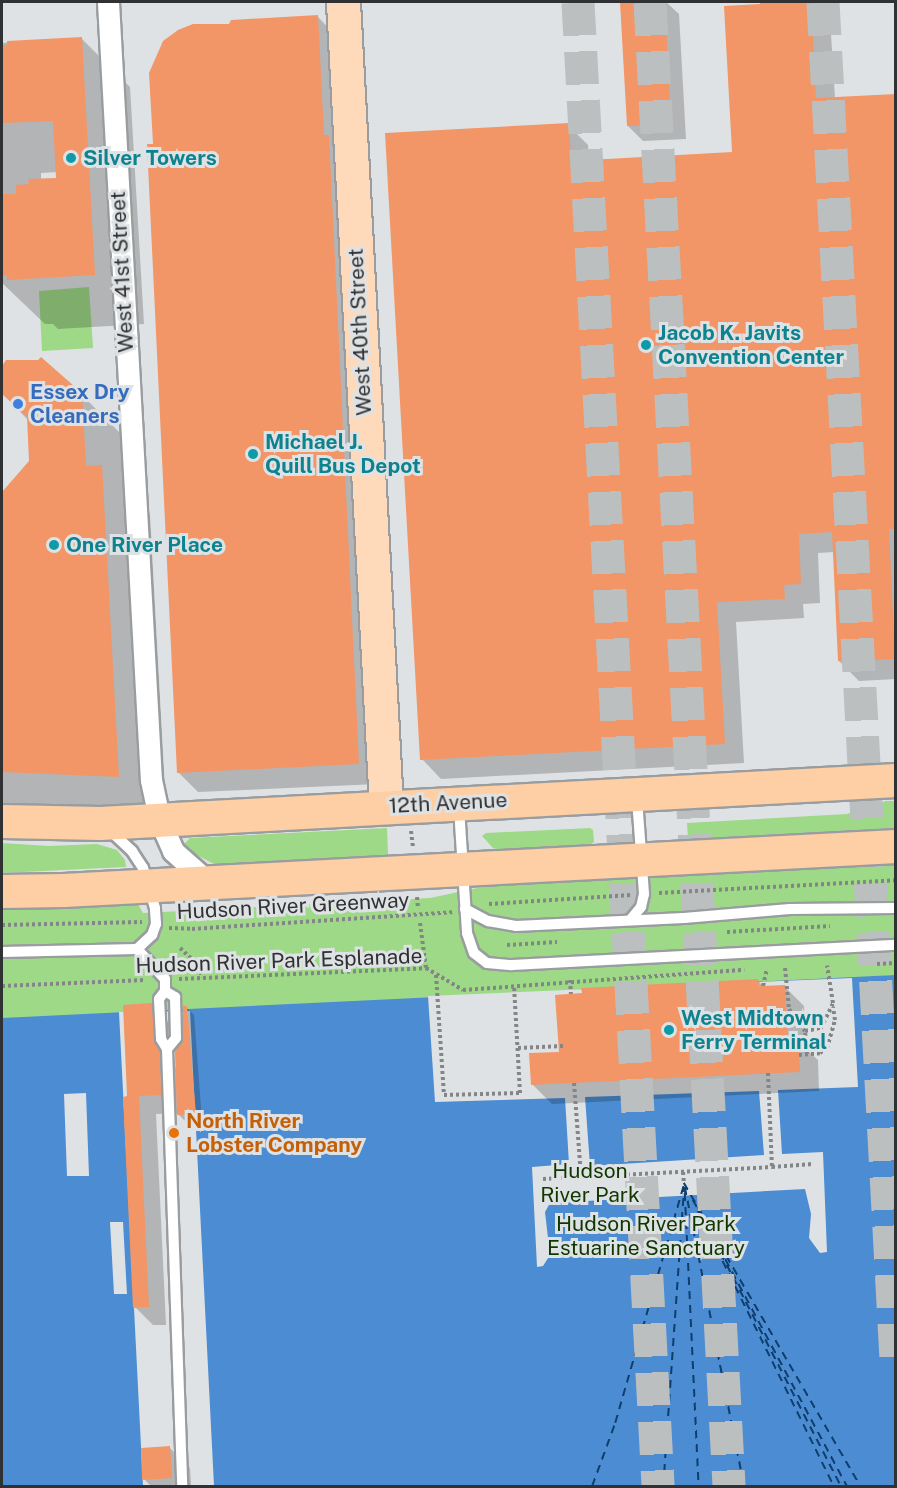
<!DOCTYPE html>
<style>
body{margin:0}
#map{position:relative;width:897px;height:1488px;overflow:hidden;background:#dfe2e4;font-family:"Public Sans",sans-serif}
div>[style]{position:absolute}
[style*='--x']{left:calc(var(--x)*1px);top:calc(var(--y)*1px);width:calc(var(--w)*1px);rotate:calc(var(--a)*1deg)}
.green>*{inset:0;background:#9ed988}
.water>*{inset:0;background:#4b8cd3}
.pier>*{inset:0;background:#dfe2e4}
.shadow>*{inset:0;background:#0003}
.ferry>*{height:1.5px;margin-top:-0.75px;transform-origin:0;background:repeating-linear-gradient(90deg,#0f3e6c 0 8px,transparent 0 14px)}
.building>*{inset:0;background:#f29667}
.motorway-tunnel>*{height:33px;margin-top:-16.5px;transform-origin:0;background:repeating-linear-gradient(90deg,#bcbfc0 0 33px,transparent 0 49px)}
.path>*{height:4px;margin-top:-2px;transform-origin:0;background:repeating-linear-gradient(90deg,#838587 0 3px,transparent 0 6px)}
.roads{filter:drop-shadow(2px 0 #9a9d9f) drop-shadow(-2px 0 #9a9d9f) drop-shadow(0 2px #9a9d9f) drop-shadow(0 -2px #9a9d9f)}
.service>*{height:10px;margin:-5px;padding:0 5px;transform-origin:5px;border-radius:5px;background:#fff}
.minor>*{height:21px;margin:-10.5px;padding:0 10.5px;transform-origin:10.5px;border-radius:10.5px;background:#fff}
.primary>*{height:33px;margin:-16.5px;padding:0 16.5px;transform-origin:16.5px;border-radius:16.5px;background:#fedabb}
.trunk>*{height:33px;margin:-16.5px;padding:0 16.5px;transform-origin:16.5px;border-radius:16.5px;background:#fecea4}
.dots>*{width:16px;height:16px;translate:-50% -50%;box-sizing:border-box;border:3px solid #dfe2e4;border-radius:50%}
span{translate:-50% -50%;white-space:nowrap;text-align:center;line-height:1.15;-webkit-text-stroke:6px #dfe2e4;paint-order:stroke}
.culture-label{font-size:21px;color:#0d838f;font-weight:700}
.left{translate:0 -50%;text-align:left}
.street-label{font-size:21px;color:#303132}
.shop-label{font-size:21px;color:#366cbe;font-weight:700}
.food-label{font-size:21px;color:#c56008;font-weight:700}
.park-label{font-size:21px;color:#113700}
.frame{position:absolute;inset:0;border:3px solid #303132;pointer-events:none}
</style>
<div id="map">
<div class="green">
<i style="clip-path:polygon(89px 287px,93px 348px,42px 351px,39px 291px)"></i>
<i style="clip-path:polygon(886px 801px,895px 801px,895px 828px,688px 839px,687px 823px,847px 814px)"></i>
<i style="clip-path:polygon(387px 828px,388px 855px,214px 864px,187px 850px,184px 844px,190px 838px)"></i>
<i style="clip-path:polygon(590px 828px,593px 830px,594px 842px,590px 845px,499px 850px,493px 848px,482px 836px,486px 833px)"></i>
<i style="clip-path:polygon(2px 843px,49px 846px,97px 844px,117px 850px,125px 860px,126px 867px,2px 873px)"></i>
<i style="clip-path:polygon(895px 863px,895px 975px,880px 976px,896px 1207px,895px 1486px,2px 1486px,2px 908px,41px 909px,138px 904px,143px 913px,430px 898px,492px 885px)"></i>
</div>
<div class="water">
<i style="clip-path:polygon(895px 975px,895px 1486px,2px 1486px,2px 1018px)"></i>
</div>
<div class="pier">
<i style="clip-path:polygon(evenodd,852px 978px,858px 1087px,778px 1090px,782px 1154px,823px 1152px,827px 1252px,820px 1253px,809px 1238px,811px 1214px,805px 1189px,550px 1203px,545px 1212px,550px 1255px,543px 1266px,537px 1267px,532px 1167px,569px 1164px,565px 1098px,435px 1102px,428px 996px,852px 978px,759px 1091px,764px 1155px,590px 1166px,585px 1097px,759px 1091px)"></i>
<i style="clip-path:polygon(190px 1011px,214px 1486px,143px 1486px,119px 1012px)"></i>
<i style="clip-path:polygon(86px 1093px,89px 1176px,67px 1176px,64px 1094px)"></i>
<i style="clip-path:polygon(110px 1222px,123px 1222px,127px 1294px,114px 1294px)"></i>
</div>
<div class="shadow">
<i style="clip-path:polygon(622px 2px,666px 2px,679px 14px,686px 139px,643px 141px,628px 126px)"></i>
<i style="clip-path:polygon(761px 2px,814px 2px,830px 18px,835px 98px,896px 95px,896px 679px,859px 681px,839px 661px,834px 552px,818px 553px,820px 603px,803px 604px,804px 618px,736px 622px,744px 763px,441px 779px,422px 759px,568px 125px,588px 145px,589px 161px,733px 154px)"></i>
<i style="clip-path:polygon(318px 17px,337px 37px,378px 784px,198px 792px,178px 772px,154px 145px)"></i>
<i style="clip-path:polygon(evenodd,81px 38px,130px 87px,144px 324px,58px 329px,53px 324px,45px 324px,2px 283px,2px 207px,5px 207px,5px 200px,2px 201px,2px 43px,81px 38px,57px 172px,58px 179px,41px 180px,41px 173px,57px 172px)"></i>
<i style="clip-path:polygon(7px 362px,81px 394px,131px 444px,134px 498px,150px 515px,167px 826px,2px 815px,2px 494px,31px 462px,28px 420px,2px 393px,2px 369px)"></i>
<i style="clip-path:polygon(758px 981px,764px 987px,784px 986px,804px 1006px,806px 1049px,818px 1060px,819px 1091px,552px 1104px,532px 1084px,560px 1053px)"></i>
<i style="clip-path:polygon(151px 1005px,169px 1023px,171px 1059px,177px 1070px,185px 1039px,187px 1008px,194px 1015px,202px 1121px,186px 1122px,177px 1113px,156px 1114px,166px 1325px,153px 1325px,135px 1307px,129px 1098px)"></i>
<i style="clip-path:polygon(170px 1448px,190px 1468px,191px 1486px,151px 1486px,144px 1479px)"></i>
</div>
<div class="ferry">
<i style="--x:684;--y:1183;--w:350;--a:59.8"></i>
<i style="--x:685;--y:1187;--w:305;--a:78.8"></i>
<i style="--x:685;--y:1193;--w:293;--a:87.3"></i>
<i style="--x:693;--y:1200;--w:10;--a:61"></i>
<i style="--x:699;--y:1210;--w:313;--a:61.8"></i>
<i style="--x:698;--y:1211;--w:307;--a:63.7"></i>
<i style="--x:714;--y:1240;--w:277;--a:62.7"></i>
<i style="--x:592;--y:1486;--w:67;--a:-69.9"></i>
<i style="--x:615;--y:1423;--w:249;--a:-73.9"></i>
<i style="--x:663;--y:1486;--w:299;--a:-86"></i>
</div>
<div class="building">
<i style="clip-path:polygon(620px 2px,665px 2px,671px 124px,627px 126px)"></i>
<i style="clip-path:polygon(760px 2px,811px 2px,816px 98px,896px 94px,896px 529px,889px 529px,895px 659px,838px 661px,832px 532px,799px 534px,801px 584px,784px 585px,785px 599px,717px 602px,725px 744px,420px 760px,385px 133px,569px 123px,571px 161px,732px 152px,724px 6px,760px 4px)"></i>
<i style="clip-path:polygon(318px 15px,324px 135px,329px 135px,359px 764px,177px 773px,147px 144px,153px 144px,149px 73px,163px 41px,178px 30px,193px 24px,229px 24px,231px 20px)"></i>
<i style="clip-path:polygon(82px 37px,95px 275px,7px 280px,7px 275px,2px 276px,3px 194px,16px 194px,16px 185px,29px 184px,28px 179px,56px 178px,53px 121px,2px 123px,2px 46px,7px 45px,7px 41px)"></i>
<i style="clip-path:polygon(41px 357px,82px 393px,86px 466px,102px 465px,119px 777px,2px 772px,2px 492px,29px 461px,27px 417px,2px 394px,2px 366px,6px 360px,38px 360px)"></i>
<i style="clip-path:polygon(758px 979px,759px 986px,785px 985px,788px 1040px,798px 1039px,800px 1072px,531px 1085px,529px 1053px,559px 1052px,555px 995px,582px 993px,581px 988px)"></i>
<i style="clip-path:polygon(152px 1003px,154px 1039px,160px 1051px,161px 1095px,139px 1096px,149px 1307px,133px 1308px,123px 1097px,127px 1096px,123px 1005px)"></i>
<i style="clip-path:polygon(183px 1006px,187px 1006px,196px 1114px,177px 1115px,175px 1052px,183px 1039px)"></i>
<i style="clip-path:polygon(170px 1446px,172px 1478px,142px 1480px,141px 1448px)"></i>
</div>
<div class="motorway-tunnel">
<i style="--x:578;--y:2;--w:1486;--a:86.91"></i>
<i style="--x:650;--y:2;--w:1486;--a:86.95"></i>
<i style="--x:823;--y:2;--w:1357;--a:86.92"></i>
</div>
<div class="path">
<i style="--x:411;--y:831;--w:17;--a:83"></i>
<i style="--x:659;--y:893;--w:237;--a:-3.1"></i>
<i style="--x:417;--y:897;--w:11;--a:85"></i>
<i style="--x:489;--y:904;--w:142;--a:-3.6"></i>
<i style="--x:420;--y:923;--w:45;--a:82.4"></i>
<i style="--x:2;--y:925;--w:140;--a:-1.2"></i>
<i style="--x:169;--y:928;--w:23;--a:2"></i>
<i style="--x:192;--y:929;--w:261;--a:-3.7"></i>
<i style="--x:727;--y:932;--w:103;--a:-3.3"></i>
<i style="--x:507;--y:945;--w:50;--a:-3.4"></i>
<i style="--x:180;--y:948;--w:19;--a:43"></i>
<i style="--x:194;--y:961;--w:18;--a:61"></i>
<i style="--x:877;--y:964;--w:19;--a:-3"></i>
<i style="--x:785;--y:968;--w:41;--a:84.4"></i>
<i style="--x:789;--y:1009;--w:13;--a:63"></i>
<i style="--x:795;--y:1021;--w:14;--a:45"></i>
<i style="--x:436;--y:975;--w:120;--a:86.2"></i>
<i style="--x:444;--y:1095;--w:76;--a:-1.5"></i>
<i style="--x:520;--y:1093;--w:107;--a:-93.2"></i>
<i style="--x:179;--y:979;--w:247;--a:-2.5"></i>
<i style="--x:426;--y:968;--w:43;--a:30.7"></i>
<i style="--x:463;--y:990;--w:282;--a:-4.1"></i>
<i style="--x:570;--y:980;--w:14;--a:86"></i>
<i style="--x:2;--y:986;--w:143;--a:-2.4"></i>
<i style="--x:763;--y:986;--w:17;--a:-77"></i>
<i style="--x:518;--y:1048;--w:45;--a:-2.5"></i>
<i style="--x:807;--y:1054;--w:23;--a:-95"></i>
<i style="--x:805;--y:1031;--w:16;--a:-11"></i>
<i style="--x:821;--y:1028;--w:28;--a:-64"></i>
<i style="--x:833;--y:1003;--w:38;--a:-99"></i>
<i style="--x:799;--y:1055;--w:21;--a:-5"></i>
<i style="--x:820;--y:1053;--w:9;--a:-36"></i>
<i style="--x:827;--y:1048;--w:29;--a:-74"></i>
<i style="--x:835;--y:1020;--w:13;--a:-99"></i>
<i style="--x:768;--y:1073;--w:94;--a:87.6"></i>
<i style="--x:772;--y:1167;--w:41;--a:-4.2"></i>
<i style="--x:574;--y:1083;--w:94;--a:85.7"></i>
<i style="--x:683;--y:1172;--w:11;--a:85"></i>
<i style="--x:543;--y:1179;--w:229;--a:-3"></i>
</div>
<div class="roads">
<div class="service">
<i style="--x:459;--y:808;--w:125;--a:86.3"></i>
<i style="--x:467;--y:933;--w:21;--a:71"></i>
<i style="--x:474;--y:953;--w:16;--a:38"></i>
<i style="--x:487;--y:963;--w:25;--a:5"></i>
<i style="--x:512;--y:965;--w:385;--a:-3"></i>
<i style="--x:465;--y:909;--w:26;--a:28"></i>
<i style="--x:488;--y:921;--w:28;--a:10"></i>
<i style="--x:516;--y:926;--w:168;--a:-2.7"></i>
<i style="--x:684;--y:918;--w:106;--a:-4.9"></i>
<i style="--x:790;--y:909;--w:106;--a:-0.5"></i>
<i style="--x:631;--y:919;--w:16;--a:-50"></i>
<i style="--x:641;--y:907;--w:13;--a:-77"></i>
<i style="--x:644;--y:894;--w:96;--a:-94.2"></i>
<i style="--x:137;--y:949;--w:41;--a:47"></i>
<i style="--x:165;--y:979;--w:12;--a:90"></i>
<i style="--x:165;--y:991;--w:10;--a:127"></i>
<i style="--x:159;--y:999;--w:40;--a:87.1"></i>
<i style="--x:161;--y:1039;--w:12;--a:59"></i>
<i style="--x:167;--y:1049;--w:437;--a:88"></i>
<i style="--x:2;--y:952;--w:135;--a:-1.3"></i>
<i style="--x:137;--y:949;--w:21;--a:-43"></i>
<i style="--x:152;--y:935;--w:12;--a:-70"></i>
<i style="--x:156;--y:924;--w:16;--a:-94"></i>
<i style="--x:155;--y:908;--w:42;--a:-106.7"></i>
<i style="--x:143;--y:868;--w:20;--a:-123"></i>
<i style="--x:132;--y:851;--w:33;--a:-137"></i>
<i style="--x:165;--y:991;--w:12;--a:31"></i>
<i style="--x:175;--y:997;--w:41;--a:88.6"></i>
<i style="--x:176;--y:1038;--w:14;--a:129"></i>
</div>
<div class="minor">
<i style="--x:108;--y:2;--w:779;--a:86.84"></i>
<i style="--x:151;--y:780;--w:40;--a:78"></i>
<i style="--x:159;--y:819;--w:35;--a:66"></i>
<i style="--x:173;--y:851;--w:47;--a:41.5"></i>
</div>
<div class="primary">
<i style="--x:343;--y:2;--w:805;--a:86.94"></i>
</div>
<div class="trunk">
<i style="--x:2;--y:821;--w:98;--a:1.2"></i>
<i style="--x:100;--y:823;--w:797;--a:-3.09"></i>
<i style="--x:2;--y:891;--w:61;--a:-0.9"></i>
<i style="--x:63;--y:890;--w:834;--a:-3.02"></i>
</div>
</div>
<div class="dots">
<i style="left:71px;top:158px;background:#0f9aa8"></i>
<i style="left:646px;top:345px;background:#0f9aa8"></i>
<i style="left:18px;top:404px;background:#3f7fe0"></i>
<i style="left:253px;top:454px;background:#0f9aa8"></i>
<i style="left:54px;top:545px;background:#0f9aa8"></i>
<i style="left:669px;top:1030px;background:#0f9aa8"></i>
<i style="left:174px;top:1133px;background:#e8710a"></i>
</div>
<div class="culture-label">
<span class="left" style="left:83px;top:158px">Silver Towers</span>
<span class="left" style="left:658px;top:345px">Jacob K. Javits<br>Convention Center</span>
<span class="left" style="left:265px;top:454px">Michael J.<br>Quill Bus Depot</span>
<span class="left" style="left:66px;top:545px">One River Place</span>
<span class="left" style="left:681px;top:1030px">West Midtown<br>Ferry Terminal</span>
</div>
<div class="street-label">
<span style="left:122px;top:272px;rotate:-93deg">West 41st Street</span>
<span style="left:360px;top:332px;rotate:-93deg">West 40th Street</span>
<span style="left:448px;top:803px;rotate:-3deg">12th Avenue</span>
<span style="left:293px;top:906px;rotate:-3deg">Hudson River Greenway</span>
<span style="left:279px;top:961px;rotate:-2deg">Hudson River Park Esplanade</span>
</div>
<div class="shop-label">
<span class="left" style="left:30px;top:404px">Essex Dry<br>Cleaners</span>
</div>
<div class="food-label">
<span class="left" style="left:186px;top:1133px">North River<br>Lobster Company</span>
</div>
<div class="park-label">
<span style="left:590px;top:1183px">Hudson<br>River Park</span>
<span style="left:646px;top:1236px">Hudson River Park<br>Estuarine Sanctuary</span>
</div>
<div class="frame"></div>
</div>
